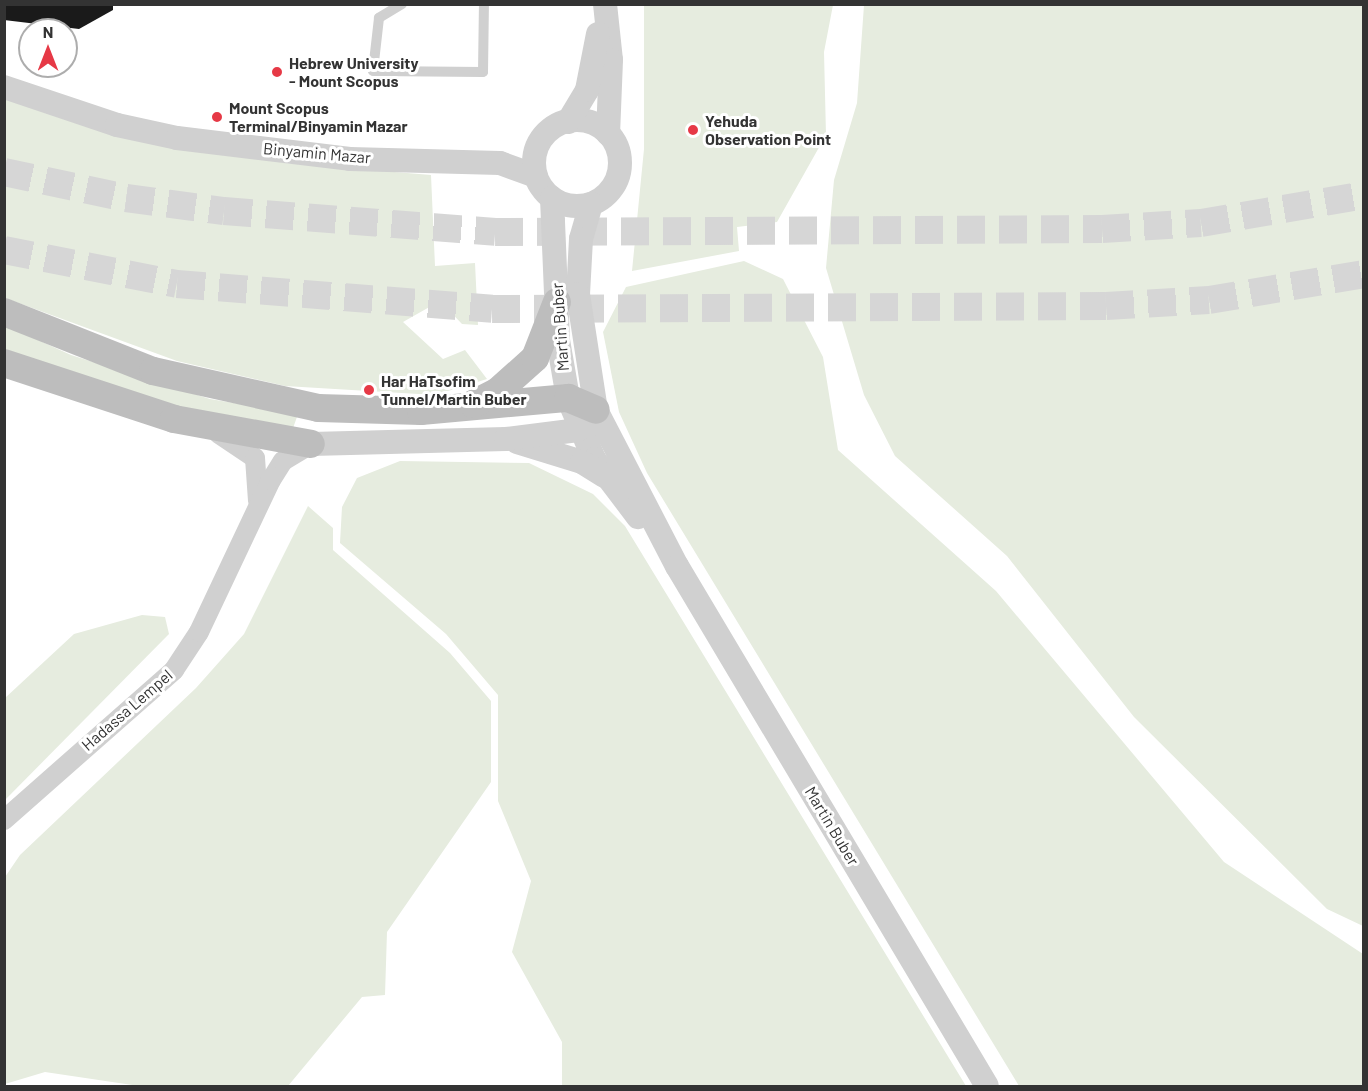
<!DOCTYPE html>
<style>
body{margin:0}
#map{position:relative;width:1368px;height:1091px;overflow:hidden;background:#fff;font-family:Barlow,sans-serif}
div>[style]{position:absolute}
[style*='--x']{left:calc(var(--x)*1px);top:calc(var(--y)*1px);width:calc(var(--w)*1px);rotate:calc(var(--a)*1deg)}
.green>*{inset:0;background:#e6ecdf}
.building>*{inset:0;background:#1a1a1a}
.secondary-tunnel>*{height:28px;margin-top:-14px;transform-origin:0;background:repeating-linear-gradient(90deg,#d6d6d6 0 28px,transparent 0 42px)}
.service>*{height:10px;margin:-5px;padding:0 5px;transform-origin:5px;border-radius:5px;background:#d0d0d0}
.minor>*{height:20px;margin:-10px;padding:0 10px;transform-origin:10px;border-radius:10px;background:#d0d0d0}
.tertiary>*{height:24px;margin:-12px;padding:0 12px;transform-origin:12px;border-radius:12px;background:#d0d0d0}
.tertiary>.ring{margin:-12px;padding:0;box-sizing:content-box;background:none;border:24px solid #d0d0d0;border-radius:50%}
.secondary>*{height:28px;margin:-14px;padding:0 14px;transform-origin:14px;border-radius:14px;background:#bdbdbd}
.dots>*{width:16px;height:16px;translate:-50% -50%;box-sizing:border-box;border:3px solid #fff;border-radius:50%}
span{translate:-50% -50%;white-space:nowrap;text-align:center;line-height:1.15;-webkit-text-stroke:6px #fff;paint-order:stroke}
.poi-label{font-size:16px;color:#333;font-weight:700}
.left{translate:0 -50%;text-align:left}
.street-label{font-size:16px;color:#333}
.frame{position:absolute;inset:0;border:6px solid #333;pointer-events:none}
.north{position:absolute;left:18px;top:18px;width:60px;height:60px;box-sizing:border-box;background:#fff;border:2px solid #adadad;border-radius:50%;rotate:0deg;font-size:16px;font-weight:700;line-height:24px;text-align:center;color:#333}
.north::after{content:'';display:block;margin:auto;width:21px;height:27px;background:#e63946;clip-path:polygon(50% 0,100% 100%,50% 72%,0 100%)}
</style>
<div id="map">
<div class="green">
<i style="clip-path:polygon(644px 5px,833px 5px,824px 52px,826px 135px,777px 222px,737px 227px,739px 251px,632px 271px,644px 149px)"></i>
<i style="clip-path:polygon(864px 5px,1363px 5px,1363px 926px,1327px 909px,1134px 717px,1007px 556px,895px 456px,864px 395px,826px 268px,834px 180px,857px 103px)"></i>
<i style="clip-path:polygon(4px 99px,285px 163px,431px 175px,435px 266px,475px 263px,478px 325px,462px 324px,440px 301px,403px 322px,443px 359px,465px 350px,487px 379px,435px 395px,285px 386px,177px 361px,5px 298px)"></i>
<i style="clip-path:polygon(744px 261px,783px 279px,823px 357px,838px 450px,996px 591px,1224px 862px,1363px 954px,1363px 1086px,1019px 1086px,647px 473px,619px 412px,603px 332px,626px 287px)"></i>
<i style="clip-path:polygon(5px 325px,71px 355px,210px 399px,298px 414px,292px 431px,136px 397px,5px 352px)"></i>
<i style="clip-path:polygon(400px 461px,529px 463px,593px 494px,625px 526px,966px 1086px,562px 1086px,562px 1042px,512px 952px,531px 881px,498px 801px,498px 695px,446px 634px,340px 543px,342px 507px,357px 478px)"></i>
<i style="clip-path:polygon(308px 506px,333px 528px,333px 550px,450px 653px,491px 701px,491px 782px,387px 932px,385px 995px,362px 997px,288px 1086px,139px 1086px,45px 1072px,5px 1084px,5px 877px,20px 855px,196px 688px,244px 634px)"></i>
<i style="clip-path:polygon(142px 615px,165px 617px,169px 634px,5px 800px,5px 698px,74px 634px)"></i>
</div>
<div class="building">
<i style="clip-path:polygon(4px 4px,113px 4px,113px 10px,79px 29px,4px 20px)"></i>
</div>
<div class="secondary-tunnel">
<i style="--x:4;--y:172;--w:125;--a:12"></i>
<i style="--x:126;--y:198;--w:99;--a:7.6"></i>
<i style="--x:224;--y:211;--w:272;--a:4.4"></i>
<i style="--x:495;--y:232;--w:607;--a:-0.28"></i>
<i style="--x:1102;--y:229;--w:99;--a:-3.5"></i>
<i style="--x:1201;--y:223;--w:165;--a:-9.7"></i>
<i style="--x:4;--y:250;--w:176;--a:11.1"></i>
<i style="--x:177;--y:284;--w:316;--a:4.5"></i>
<i style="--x:492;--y:309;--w:614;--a:-0.28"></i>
<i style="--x:1106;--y:306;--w:103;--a:-3.3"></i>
<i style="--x:1209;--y:300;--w:157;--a:-9.5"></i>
</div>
<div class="service">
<i style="--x:402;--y:4;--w:27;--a:149"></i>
<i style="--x:379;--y:18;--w:53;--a:96.5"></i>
<i style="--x:373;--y:71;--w:110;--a:0.5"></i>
<i style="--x:483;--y:72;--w:68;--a:-89.2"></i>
</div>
<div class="minor">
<i style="--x:219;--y:434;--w:43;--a:33.7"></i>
<i style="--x:255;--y:458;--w:43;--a:86"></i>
<i style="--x:4;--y:820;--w:227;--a:-41.4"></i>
<i style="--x:174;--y:670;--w:45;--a:-56.7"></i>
<i style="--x:199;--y:632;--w:168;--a:-64.7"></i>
<i style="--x:271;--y:480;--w:22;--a:-58"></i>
<i style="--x:283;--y:461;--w:33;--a:-31"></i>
</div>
<div class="tertiary">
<i style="--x:605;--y:4;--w:56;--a:83.9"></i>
<i style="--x:611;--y:60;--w:74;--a:92.3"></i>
<i style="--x:4;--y:87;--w:119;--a:18.6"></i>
<i style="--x:117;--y:125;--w:61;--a:12.2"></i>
<i style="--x:177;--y:138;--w:174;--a:6.9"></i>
<i style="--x:350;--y:159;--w:150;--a:1.5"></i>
<i style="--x:500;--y:163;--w:38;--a:20"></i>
<i class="ring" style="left:534px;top:120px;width:62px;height:62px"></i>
<i style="--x:568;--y:122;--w:37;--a:-59"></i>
<i style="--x:587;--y:90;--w:57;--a:-78.9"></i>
<i style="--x:552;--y:198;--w:142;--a:87.6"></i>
<i style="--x:558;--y:340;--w:59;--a:80.2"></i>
<i style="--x:568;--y:398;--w:66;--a:66.9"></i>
<i style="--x:594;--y:459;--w:73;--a:52.8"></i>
<i style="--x:591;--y:204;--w:36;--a:106"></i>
<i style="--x:581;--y:239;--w:55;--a:93.1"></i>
<i style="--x:578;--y:294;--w:117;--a:81.2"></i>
<i style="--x:596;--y:410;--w:176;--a:62.6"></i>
<i style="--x:677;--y:566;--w:605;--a:59.2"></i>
<i style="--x:517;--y:442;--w:68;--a:17.1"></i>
<i style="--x:582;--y:462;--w:26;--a:32"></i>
<i style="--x:311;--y:444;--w:195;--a:-1.5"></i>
<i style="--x:506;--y:439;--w:73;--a:-7.1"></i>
<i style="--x:578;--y:430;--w:14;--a:-45"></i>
</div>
<div class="secondary">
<i style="--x:4;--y:312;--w:160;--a:21.6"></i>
<i style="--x:153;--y:371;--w:169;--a:12.6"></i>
<i style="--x:318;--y:408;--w:103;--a:1.7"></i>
<i style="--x:421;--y:411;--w:148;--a:-5.1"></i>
<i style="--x:568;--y:398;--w:30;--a:23"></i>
<i style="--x:4;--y:363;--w:179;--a:18.2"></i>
<i style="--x:174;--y:419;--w:139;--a:10.3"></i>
<i style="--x:473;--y:404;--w:27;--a:-27"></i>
<i style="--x:497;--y:392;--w:51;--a:-41.8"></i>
<i style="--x:535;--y:358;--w:60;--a:-68.6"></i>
</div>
<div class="dots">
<i style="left:277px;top:72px;background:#e63946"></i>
<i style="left:217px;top:117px;background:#e63946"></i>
<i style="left:693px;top:130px;background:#e63946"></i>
<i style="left:369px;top:390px;background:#e63946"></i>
</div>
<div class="poi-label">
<span class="left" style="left:289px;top:72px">Hebrew University<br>- Mount Scopus</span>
<span class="left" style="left:229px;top:117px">Mount Scopus<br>Terminal/Binyamin Mazar</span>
<span class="left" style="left:705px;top:130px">Yehuda<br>Observation Point</span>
<span class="left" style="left:381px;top:390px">Har HaTsofim<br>Tunnel/Martin Buber</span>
</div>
<div class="street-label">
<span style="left:317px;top:153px;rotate:5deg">Binyamin Mazar</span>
<span style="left:560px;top:327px;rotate:-94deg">Martin Buber</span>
<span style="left:127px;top:710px;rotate:-41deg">Hadassa Lempel</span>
<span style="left:832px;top:826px;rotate:59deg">Martin Buber</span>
</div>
<div class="frame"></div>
<div class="north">N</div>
</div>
